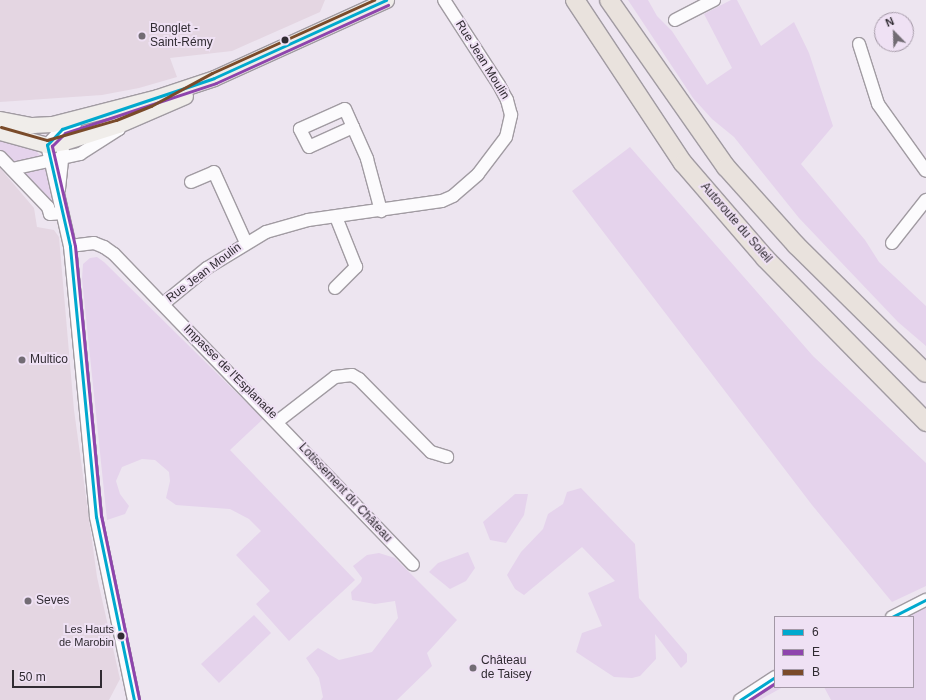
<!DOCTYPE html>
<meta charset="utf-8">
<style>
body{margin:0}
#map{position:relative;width:926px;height:700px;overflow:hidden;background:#ede5f0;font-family:Helvetica,sans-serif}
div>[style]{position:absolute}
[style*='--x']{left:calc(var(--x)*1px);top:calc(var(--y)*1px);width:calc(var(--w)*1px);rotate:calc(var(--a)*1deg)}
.industrial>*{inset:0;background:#e4d6e2}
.green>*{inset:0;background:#e5d3ec}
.roads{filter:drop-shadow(1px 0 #a19ba2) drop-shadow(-1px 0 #a19ba2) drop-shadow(0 1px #a19ba2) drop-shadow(0 -1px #a19ba2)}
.minor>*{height:12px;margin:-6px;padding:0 6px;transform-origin:6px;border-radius:6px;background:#fcfbfd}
.major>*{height:15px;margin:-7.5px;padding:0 7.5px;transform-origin:7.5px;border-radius:7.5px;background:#f0edea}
.highway>*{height:18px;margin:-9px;padding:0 9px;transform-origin:9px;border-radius:9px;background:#e9e2dd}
.bus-1>*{height:3px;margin:-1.5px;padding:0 1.5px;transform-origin:1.5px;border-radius:1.5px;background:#00a9ce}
.bus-2>*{height:3px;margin:-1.5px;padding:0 1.5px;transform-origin:1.5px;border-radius:1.5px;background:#8e44ad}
.bus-3>*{height:3px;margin:-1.5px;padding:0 1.5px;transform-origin:1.5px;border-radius:1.5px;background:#7a4b2a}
.dots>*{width:11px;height:11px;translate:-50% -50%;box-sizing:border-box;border:2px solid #efe1f4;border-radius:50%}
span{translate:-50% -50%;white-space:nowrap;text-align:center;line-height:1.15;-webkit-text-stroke:4px #efe1f4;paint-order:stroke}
.bus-label{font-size:11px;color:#302b32}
.right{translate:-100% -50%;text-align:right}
.poi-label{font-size:12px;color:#302b32}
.left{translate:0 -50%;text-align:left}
.street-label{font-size:12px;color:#302b32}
.legend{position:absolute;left:774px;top:616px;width:140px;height:72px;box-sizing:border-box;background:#efe1f4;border:1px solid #a398a6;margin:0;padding:5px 7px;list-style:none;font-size:12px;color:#302b32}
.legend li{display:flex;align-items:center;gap:8px;height:20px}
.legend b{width:20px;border:1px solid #a398a6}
.north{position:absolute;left:874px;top:12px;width:40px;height:40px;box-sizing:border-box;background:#efe1f4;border:1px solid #a398a6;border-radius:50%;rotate:337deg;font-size:11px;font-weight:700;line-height:16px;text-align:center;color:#302b32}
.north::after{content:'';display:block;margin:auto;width:14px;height:18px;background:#726c74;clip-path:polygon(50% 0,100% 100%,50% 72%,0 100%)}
.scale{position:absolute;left:12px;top:670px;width:90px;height:18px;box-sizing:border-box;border:2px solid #302b32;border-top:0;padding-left:5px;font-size:12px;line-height:14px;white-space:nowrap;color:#302b32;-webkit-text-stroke:3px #efe1f4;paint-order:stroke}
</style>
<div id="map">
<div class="industrial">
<i style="clip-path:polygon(0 0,325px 0,320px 12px,232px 51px,170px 58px,177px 77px,139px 88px,102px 95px,0 102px)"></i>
<i style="clip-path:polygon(0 168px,34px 208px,37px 227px,54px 230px,59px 237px,74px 410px,97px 577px,120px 679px,109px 700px,0 700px)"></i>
</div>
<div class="green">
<i style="clip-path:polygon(628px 0,648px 0,657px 16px,672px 31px,707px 85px,732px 68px,704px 14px,731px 0,737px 0,761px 46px,794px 22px,809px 53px,833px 126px,801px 164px,865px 240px,879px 262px,926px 306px,926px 346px,898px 322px,799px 218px,734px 137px,712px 119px,693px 98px)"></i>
<i style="clip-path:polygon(0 136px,35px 149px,40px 156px,12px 166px,0 154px)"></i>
<i style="clip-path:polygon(630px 147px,813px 356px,926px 463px,926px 586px,892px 602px,812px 505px,572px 191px)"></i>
<i style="clip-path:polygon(44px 164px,53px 201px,51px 208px,17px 171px)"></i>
<i style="clip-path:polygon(97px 257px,104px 262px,263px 419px,230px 450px,355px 580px,289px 641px,256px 604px,270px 591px,236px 555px,261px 531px,249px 519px,230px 509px,176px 505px,166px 498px,170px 481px,169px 472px,155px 460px,142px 459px,122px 467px,116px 481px,120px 494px,129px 506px,125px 514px,107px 520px,82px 279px,83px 264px,90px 258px)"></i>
<i style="clip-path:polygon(581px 488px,635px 544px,639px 598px,687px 654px,687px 662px,681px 668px,655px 634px,656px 659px,640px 676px,632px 678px,614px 677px,576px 652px,582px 633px,602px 626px,588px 593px,615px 581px,582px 547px,524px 595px,515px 589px,507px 575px,521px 552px,543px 529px,548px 514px,563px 504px,567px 492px)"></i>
<i style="clip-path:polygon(515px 494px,528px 494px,524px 515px,506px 543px,490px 540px,483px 522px)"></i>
<i style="clip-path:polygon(468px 552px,475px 568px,466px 581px,450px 589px,429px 572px,438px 563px)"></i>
<i style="clip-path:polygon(379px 553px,395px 558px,457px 620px,427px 653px,432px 666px,397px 700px,321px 700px,323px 697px,319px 678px,306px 658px,318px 648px,339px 660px,372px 652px,398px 618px,395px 601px,375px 604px,352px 600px,351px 592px,361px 582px,362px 578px,353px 566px,367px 555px)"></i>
<i style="clip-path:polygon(926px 608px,926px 700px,831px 700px,824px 687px,913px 687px,913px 617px,907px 617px)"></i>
<i style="clip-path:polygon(254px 615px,271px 633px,219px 683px,201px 664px)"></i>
<i style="clip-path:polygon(775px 684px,775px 687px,783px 687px,760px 700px,749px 700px)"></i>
</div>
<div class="roads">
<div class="minor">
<i style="--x:675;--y:20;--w:44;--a:-27.1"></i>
<i style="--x:859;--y:44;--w:63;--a:72.4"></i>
<i style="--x:878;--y:104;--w:82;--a:54.4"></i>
<i style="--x:75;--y:124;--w:14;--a:159"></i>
<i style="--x:62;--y:129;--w:22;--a:133"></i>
<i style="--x:47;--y:145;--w:104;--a:77.2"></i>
<i style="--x:70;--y:246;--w:272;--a:84.5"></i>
<i style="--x:96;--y:517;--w:187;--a:78.3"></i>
<i style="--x:353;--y:127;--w:48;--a:155.6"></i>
<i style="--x:309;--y:147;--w:20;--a:-117"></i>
<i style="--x:300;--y:129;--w:49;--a:-24"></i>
<i style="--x:345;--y:109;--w:20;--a:66"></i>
<i style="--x:353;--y:127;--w:35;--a:66"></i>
<i style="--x:367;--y:159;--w:54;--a:74.9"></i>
<i style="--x:0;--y:157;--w:69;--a:46.2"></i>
<i style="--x:48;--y:207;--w:7;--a:74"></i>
<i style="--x:50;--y:214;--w:12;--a:-5"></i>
<i style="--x:12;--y:169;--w:70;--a:-12.4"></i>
<i style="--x:80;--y:154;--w:46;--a:-32.7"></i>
<i style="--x:119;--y:129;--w:2;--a:-90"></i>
<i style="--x:191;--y:182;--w:25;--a:-23"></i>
<i style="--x:214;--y:172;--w:78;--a:65.7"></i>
<i style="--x:59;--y:189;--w:38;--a:-84"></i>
<i style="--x:892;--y:243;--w:55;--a:-51.7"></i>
<i style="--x:70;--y:246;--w:24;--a:-7"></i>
<i style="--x:94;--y:243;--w:11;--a:22"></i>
<i style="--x:104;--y:247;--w:12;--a:35"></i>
<i style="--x:114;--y:254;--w:431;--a:46.1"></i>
<i style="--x:335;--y:288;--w:30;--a:-45"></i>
<i style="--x:356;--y:267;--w:54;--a:-111.8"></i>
<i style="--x:163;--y:304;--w:57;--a:-39.3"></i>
<i style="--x:207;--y:268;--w:69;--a:-31.4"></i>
<i style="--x:266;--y:232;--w:44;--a:-15.9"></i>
<i style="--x:308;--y:220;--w:135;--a:-8.1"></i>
<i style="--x:442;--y:201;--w:12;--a:-24"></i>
<i style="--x:453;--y:196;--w:33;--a:-41"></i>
<i style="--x:478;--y:174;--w:46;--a:-52.9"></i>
<i style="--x:506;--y:137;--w:23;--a:-77"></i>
<i style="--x:511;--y:115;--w:16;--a:-105"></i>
<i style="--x:507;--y:100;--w:17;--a:-118"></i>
<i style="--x:499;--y:85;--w:101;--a:-122.9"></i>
<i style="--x:278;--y:421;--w:72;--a:-37.7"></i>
<i style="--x:335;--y:377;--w:17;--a:-7"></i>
<i style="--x:352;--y:375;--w:8;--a:30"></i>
<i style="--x:359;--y:379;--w:103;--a:45.4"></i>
<i style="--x:431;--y:452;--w:17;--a:17"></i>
<i style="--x:892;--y:617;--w:38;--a:-27"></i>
<i style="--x:740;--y:700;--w:42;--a:-33.3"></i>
</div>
<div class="major">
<i style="--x:0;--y:119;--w:33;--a:11"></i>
<i style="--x:32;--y:125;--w:20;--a:-3"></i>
<i style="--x:52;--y:124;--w:108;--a:-14.4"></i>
<i style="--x:157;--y:97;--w:60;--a:-18.4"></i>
<i style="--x:214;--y:78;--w:189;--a:-24.4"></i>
<i style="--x:0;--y:132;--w:49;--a:15.5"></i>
<i style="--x:47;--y:145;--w:17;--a:-10"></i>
<i style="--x:64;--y:142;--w:57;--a:-17.5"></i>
<i style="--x:118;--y:125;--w:73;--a:-23.4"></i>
</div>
<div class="highway">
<i style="--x:575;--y:0;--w:196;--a:56.5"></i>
<i style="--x:683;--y:163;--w:125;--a:49.2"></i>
<i style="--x:765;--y:258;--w:230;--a:45.5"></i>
<i style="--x:609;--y:0;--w:204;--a:55"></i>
<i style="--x:726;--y:167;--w:105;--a:48.1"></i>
<i style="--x:796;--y:245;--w:182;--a:44.6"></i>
</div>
</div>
<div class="bus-1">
<i style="--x:892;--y:617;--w:38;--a:-27"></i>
<i style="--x:134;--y:700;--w:187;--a:-101.7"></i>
<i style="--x:96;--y:517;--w:272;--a:-95.5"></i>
<i style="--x:70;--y:246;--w:104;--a:-102.8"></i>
<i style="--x:47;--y:145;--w:22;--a:-47"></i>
<i style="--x:62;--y:129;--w:160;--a:-18.5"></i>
<i style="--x:214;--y:78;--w:189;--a:-24.4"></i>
<i style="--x:740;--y:700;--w:42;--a:-33.3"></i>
</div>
<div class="bus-2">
<i style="--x:139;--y:699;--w:187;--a:-101.7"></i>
<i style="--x:101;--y:516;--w:271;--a:-95.5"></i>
<i style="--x:75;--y:246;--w:103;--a:-103"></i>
<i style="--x:52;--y:146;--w:18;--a:-45"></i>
<i style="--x:65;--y:133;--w:159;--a:-18.3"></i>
<i style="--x:216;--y:83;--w:189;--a:-24.4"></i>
<i style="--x:749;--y:700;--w:31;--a:-33"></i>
</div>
<div class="bus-3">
<i style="--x:1;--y:127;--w:48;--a:15.8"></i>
<i style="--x:47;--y:140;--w:72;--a:-16.2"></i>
<i style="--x:116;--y:120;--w:38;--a:-22"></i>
<i style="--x:151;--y:106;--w:69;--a:-28.4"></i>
<i style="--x:212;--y:73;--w:178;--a:-24.3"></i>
</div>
<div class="dots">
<i style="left:142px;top:36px;background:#726c74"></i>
<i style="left:285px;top:40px;background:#302b32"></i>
<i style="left:22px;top:360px;background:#726c74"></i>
<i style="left:28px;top:601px;background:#726c74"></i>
<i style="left:121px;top:636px;background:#302b32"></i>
<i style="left:473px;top:668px;background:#726c74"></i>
</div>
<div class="bus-label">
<span class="right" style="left:114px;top:636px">Les Hauts<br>de Marobin</span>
</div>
<div class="poi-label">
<span class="left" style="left:150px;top:36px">Bonglet -<br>Saint-Rémy</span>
<span class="left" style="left:30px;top:360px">Multico</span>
<span class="left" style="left:36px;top:601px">Seves</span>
<span class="left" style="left:481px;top:668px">Château<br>de Taisey</span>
</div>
<div class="street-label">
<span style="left:482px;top:60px;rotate:58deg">Rue Jean Moulin</span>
<span style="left:736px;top:223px;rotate:49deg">Autoroute du Soleil</span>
<span style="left:204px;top:273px;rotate:-37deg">Rue Jean Moulin</span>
<span style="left:230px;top:372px;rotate:45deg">Impasse de l'Esplanade</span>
<span style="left:345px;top:493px;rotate:47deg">Lotissement du Château</span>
</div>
<ul class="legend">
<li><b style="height:5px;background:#00a9ce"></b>6</li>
<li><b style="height:5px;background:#8e44ad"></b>E</li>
<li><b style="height:5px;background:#7a4b2a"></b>B</li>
</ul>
<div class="north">N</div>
<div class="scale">50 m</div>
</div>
